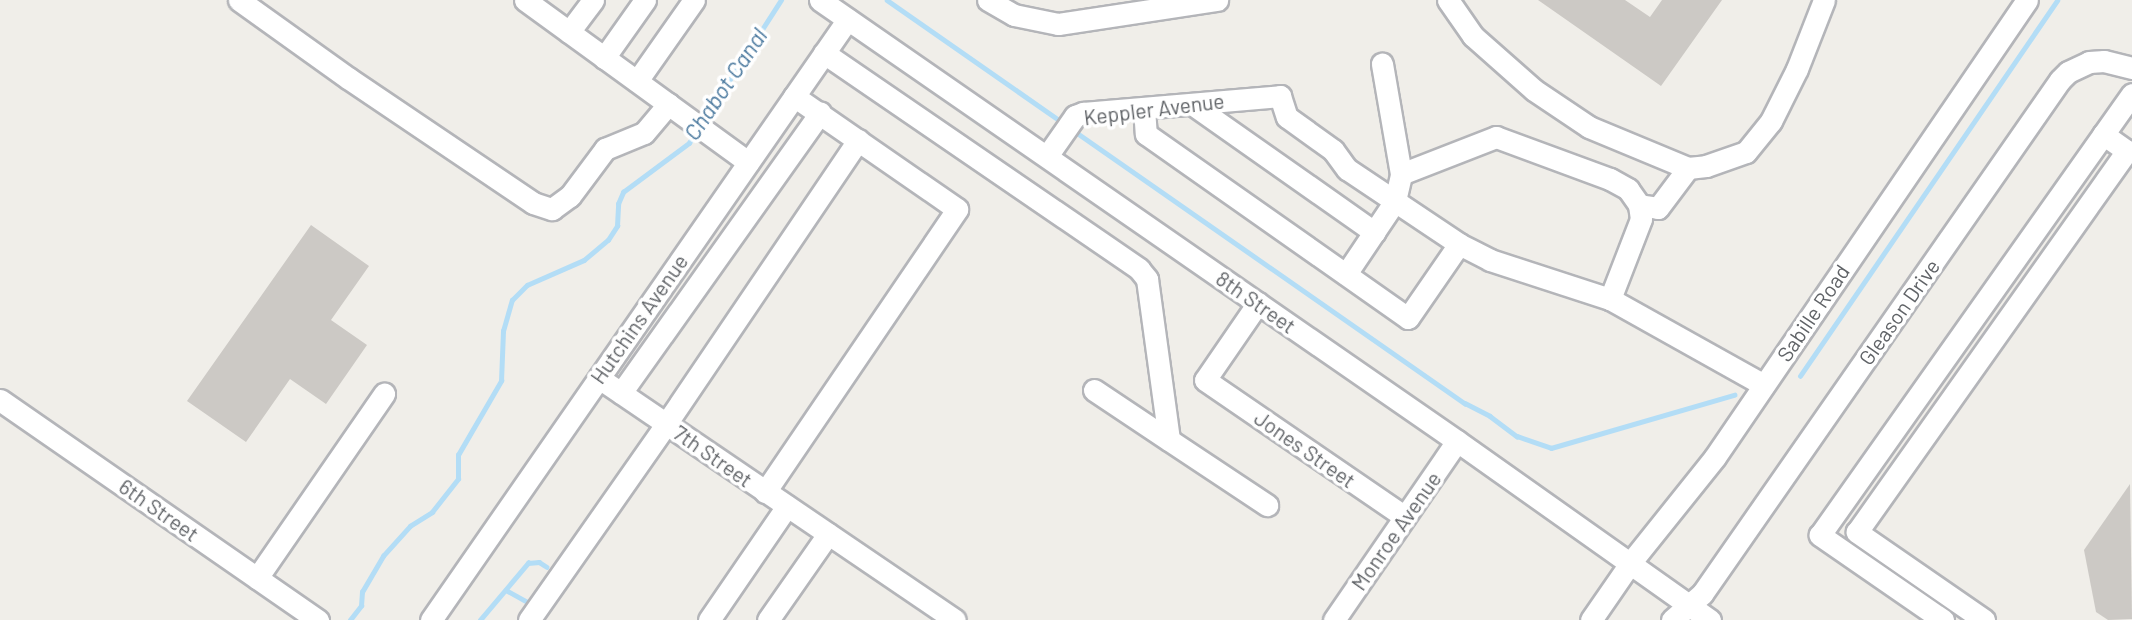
<!DOCTYPE html>
<style>
body{margin:0}
#map{position:relative;width:2132px;height:620px;overflow:hidden;background:#f0eee9;font-family:Barlow,sans-serif}
div>[style]{position:absolute}
[style*='--x']{left:calc(var(--x)*1px);top:calc(var(--y)*1px);width:calc(var(--w)*1px);rotate:calc(var(--a)*1deg)}
.stream>*{height:4.5px;margin:-2.25px;padding:0 2.25px;transform-origin:2.25px;border-radius:2.25px;background:#b3ddf6}
.building>*{inset:0;background:#ccc9c5}
.roads{filter:drop-shadow(2px 0 #b4b5b9) drop-shadow(-2px 0 #b4b5b9) drop-shadow(0 2px #b4b5b9) drop-shadow(0 -2px #b4b5b9)}
.minor>*{height:21px;margin:-10.5px;padding:0 10.5px;transform-origin:10.5px;border-radius:10.5px;background:#fff}
span{translate:-50% -50%;white-space:nowrap;text-align:center;line-height:1.15;-webkit-text-stroke:7px #fff;paint-order:stroke}
.street-label{font-size:21px;color:#606367}
.water-label{font-size:23px;color:#4c7a9f;font-style:italic}
</style>
<div id="map">
<div class="stream">
<i style="--x:887;--y:0;--w:215;--a:34.9"></i>
<i style="--x:702;--y:123;--w:146;--a:-57.3"></i>
<i style="--x:1073;--y:130;--w:478;--a:34.9"></i>
<i style="--x:1465;--y:403;--w:28;--a:27"></i>
<i style="--x:1490;--y:416;--w:34;--a:37"></i>
<i style="--x:1517;--y:436;--w:36;--a:19"></i>
<i style="--x:1551;--y:448;--w:191;--a:-16.2"></i>
<i style="--x:1800;--y:376;--w:455;--a:-55.6"></i>
<i style="--x:506;--y:590;--w:25;--a:29"></i>
<i style="--x:350;--y:620;--w:18;--a:-52"></i>
<i style="--x:361;--y:606;--w:14;--a:-86"></i>
<i style="--x:362;--y:592;--w:42;--a:-59.7"></i>
<i style="--x:383;--y:556;--w:40;--a:-48"></i>
<i style="--x:410;--y:526;--w:26;--a:-32"></i>
<i style="--x:432;--y:512;--w:42;--a:-51.8"></i>
<i style="--x:458;--y:479;--w:24;--a:-90"></i>
<i style="--x:458;--y:455;--w:86;--a:-59.8"></i>
<i style="--x:501;--y:381;--w:50;--a:-87.7"></i>
<i style="--x:503;--y:331;--w:32;--a:-74"></i>
<i style="--x:512;--y:300;--w:21;--a:-45"></i>
<i style="--x:527;--y:285;--w:62;--a:-23.7"></i>
<i style="--x:584;--y:260;--w:31;--a:-40"></i>
<i style="--x:608;--y:240;--w:17;--a:-57"></i>
<i style="--x:617;--y:226;--w:22;--a:-87"></i>
<i style="--x:618;--y:204;--w:13;--a:-67"></i>
<i style="--x:623;--y:192;--w:82;--a:-36.6"></i>
<i style="--x:689;--y:143;--w:12;--a:-59"></i>
<i style="--x:480;--y:620;--w:75;--a:-49.9"></i>
<i style="--x:528;--y:563;--w:11;--a:-5"></i>
<i style="--x:539;--y:562;--w:9;--a:32"></i>
</div>
<div class="building">
<i style="clip-path:polygon(1538px 0,1625px 0,1650px 17px,1662px 0,1722px 0,1661px 86px)"></i>
<i style="clip-path:polygon(311px 225px,369px 266px,331px 320px,367px 345px,326px 404px,290px 379px,246px 442px,187px 401px)"></i>
<i style="clip-path:polygon(2130px 484px,2132px 619px,2108px 620px,2096px 612px,2084px 550px)"></i>
</div>
<div class="roads">
<div class="minor">
<i style="--x:239;--y:0;--w:134;--a:35.6"></i>
<i style="--x:348;--y:78;--w:223;--a:34"></i>
<i style="--x:533;--y:203;--w:20;--a:18"></i>
<i style="--x:552;--y:209;--w:22;--a:-36"></i>
<i style="--x:570;--y:196;--w:59;--a:-53.3"></i>
<i style="--x:605;--y:149;--w:42;--a:-22.3"></i>
<i style="--x:644;--y:133;--w:38;--a:-50"></i>
<i style="--x:525;--y:0;--w:276;--a:36"></i>
<i style="--x:820;--y:0;--w:775;--a:34.7"></i>
<i style="--x:1457;--y:441;--w:310;--a:35.3"></i>
<i style="--x:988;--y:0;--w:30;--a:30"></i>
<i style="--x:1014;--y:15;--w:45;--a:11.6"></i>
<i style="--x:1058;--y:24;--w:161;--a:-8.6"></i>
<i style="--x:1448;--y:0;--w:44;--a:55.2"></i>
<i style="--x:1473;--y:36;--w:81;--a:41.5"></i>
<i style="--x:1534;--y:90;--w:66;--a:33.9"></i>
<i style="--x:1589;--y:127;--w:107;--a:22.5"></i>
<i style="--x:1688;--y:168;--w:18;--a:-6"></i>
<i style="--x:1706;--y:166;--w:42;--a:-19.3"></i>
<i style="--x:1746;--y:152;--w:40;--a:-51"></i>
<i style="--x:1771;--y:121;--w:58;--a:-63.4"></i>
<i style="--x:1797;--y:69;--w:74;--a:-68.6"></i>
<i style="--x:569;--y:32;--w:40;--a:-53"></i>
<i style="--x:824;--y:53;--w:382;--a:34.4"></i>
<i style="--x:1139;--y:269;--w:13;--a:51"></i>
<i style="--x:1147;--y:279;--w:162;--a:82.2"></i>
<i style="--x:1169;--y:440;--w:118;--a:33.6"></i>
<i style="--x:604;--y:58;--w:71;--a:-54.7"></i>
<i style="--x:637;--y:81;--w:99;--a:-54.9"></i>
<i style="--x:1192;--y:104;--w:223;--a:35.1"></i>
<i style="--x:1144;--y:108;--w:26;--a:86"></i>
<i style="--x:1146;--y:134;--w:320;--a:35.1"></i>
<i style="--x:1408;--y:318;--w:90;--a:-55.4"></i>
<i style="--x:1047;--y:156;--w:49;--a:-55"></i>
<i style="--x:1075;--y:116;--w:9;--a:-21"></i>
<i style="--x:1083;--y:113;--w:198;--a:-4.9"></i>
<i style="--x:1280;--y:96;--w:22;--a:72"></i>
<i style="--x:1287;--y:117;--w:57;--a:35.7"></i>
<i style="--x:1333;--y:150;--w:24;--a:54"></i>
<i style="--x:1347;--y:169;--w:135;--a:33.8"></i>
<i style="--x:1459;--y:244;--w:35;--a:27"></i>
<i style="--x:1490;--y:260;--w:126;--a:18"></i>
<i style="--x:1610;--y:299;--w:176;--a:29.2"></i>
<i style="--x:1401;--y:174;--w:102;--a:-21.3"></i>
<i style="--x:1496;--y:137;--w:121;--a:20.2"></i>
<i style="--x:1610;--y:179;--w:21;--a:29"></i>
<i style="--x:1628;--y:189;--w:19;--a:55"></i>
<i style="--x:1639;--y:205;--w:14;--a:82"></i>
<i style="--x:1641;--y:219;--w:86;--a:111.2"></i>
<i style="--x:1639;--y:205;--w:19;--a:9"></i>
<i style="--x:1658;--y:208;--w:50;--a:-53.1"></i>
<i style="--x:1346;--y:274;--w:88;--a:-56.1"></i>
<i style="--x:1395;--y:201;--w:28;--a:-77"></i>
<i style="--x:1401;--y:174;--w:112;--a:-99.8"></i>
<i style="--x:1258;--y:303;--w:93;--a:124.5"></i>
<i style="--x:1205;--y:380;--w:242;--a:34.4"></i>
<i style="--x:599;--y:378;--w:430;--a:34.2"></i>
<i style="--x:1094;--y:390;--w:90;--a:33.7"></i>
<i style="--x:621;--y:393;--w:344;--a:-54.6"></i>
<i style="--x:0;--y:400;--w:387;--a:34.7"></i>
<i style="--x:765;--y:492;--w:342;--a:-55.8"></i>
<i style="--x:957;--y:209;--w:198;--a:-145.3"></i>
<i style="--x:257;--y:578;--w:224;--a:-55.4"></i>
<i style="--x:431;--y:620;--w:731;--a:-55.25"></i>
<i style="--x:529;--y:620;--w:239;--a:-55"></i>
<i style="--x:666;--y:424;--w:343;--a:-55.9"></i>
<i style="--x:709;--y:620;--w:138;--a:-55.6"></i>
<i style="--x:768;--y:620;--w:105;--a:-55.1"></i>
<i style="--x:1334;--y:620;--w:217;--a:-55.5"></i>
<i style="--x:1591;--y:620;--w:70;--a:-55.4"></i>
<i style="--x:1631;--y:562;--w:134;--a:-51.3"></i>
<i style="--x:1715;--y:457;--w:553;--a:-55.68"></i>
<i style="--x:1672;--y:620;--w:40;--a:-41"></i>
<i style="--x:1702;--y:594;--w:626;--a:-55.14"></i>
<i style="--x:2060;--y:80;--w:11;--a:-45"></i>
<i style="--x:2068;--y:72;--w:23;--a:-25"></i>
<i style="--x:2089;--y:62;--w:15;--a:-4"></i>
<i style="--x:2104;--y:61;--w:29;--a:14"></i>
<i style="--x:1943;--y:620;--w:150;--a:-145.4"></i>
<i style="--x:1820;--y:535;--w:540;--a:-54.72"></i>
<i style="--x:1984;--y:620;--w:155;--a:-145.3"></i>
<i style="--x:1857;--y:532;--w:467;--a:-54.7"></i>
<i style="--x:2127;--y:151;--w:29;--a:-145"></i>
</div>
</div>
<div class="street-label">
<span style="left:1154px;top:109px;rotate:-7deg">Keppler Avenue</span>
<span style="left:1256px;top:302px;rotate:35deg">8th Street</span>
<span style="left:1899px;top:312px;rotate:-55deg">Gleason Drive</span>
<span style="left:1813px;top:313px;rotate:-56deg">Sabille Road</span>
<span style="left:639px;top:319px;rotate:-55deg">Hutchins Avenue</span>
<span style="left:1305px;top:449px;rotate:35deg">Jones Street</span>
<span style="left:713px;top:456px;rotate:35deg">7th Street</span>
<span style="left:159px;top:510px;rotate:35deg">6th Street</span>
<span style="left:1396px;top:531px;rotate:-55deg">Monroe Avenue</span>
</div>
<div class="water-label">
<span style="left:725px;top:84px;rotate:-56deg">Chabot Canal</span>
</div>
</div>
